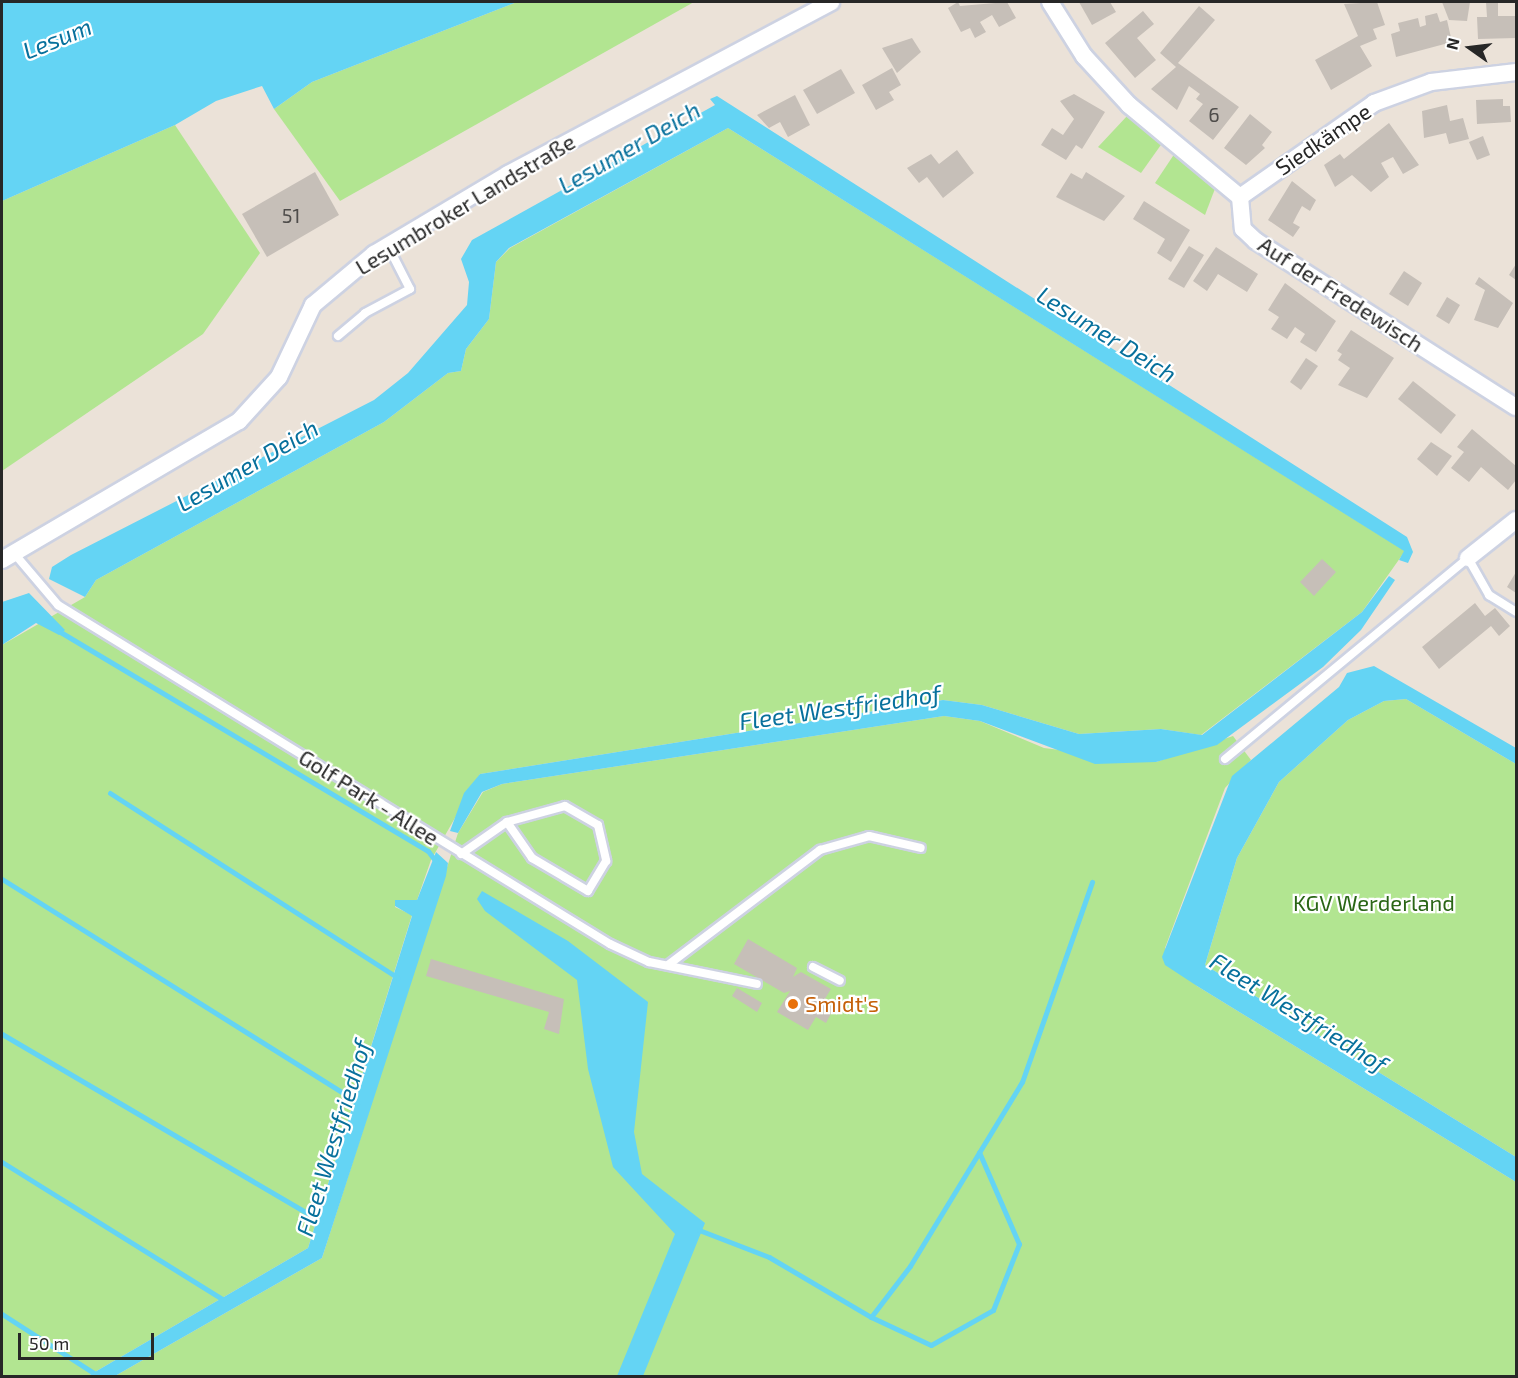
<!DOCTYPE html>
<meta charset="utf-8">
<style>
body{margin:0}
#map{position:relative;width:1518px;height:1378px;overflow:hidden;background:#ebe2d8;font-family:"Exo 2",sans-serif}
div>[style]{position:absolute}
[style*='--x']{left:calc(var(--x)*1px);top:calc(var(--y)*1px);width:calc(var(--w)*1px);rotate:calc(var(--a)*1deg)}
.green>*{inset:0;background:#b2e591}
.water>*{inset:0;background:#64d4f4}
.stream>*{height:5px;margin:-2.5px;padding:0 2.5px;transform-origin:2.5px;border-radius:2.5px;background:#64d4f4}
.building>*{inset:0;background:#c6bfb8}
.roads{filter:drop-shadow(2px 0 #cdd2e2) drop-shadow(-2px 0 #cdd2e2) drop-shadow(0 2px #cdd2e2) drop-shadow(0 -2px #cdd2e2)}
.service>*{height:8px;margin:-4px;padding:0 4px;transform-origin:4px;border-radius:4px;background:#fff}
.minor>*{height:16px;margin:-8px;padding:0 8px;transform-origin:8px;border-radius:8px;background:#fff}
.dots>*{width:16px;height:16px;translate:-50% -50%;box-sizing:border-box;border:3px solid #fff;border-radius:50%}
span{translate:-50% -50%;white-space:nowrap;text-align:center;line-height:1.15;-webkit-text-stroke:4.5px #fff;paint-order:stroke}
.number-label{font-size:20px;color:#4f4d4b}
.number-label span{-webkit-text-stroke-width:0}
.street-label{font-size:22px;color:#272727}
.park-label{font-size:22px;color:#2a6616}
.food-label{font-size:22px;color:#c56008}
.left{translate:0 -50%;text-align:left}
.water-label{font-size:24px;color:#07709c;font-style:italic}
.frame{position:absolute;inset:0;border:3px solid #272727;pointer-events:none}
.north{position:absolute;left:1440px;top:18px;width:60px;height:60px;-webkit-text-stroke:4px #fff;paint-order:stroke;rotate:284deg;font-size:16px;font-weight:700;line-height:24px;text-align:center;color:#272727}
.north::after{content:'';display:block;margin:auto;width:21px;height:27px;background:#272727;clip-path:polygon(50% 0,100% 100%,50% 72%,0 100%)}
.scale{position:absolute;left:18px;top:1333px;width:136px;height:27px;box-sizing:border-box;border:3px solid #272727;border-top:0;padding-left:8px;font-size:18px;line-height:21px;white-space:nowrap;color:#272727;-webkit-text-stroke:4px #fff;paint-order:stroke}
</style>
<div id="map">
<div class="green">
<i style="clip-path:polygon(517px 2px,694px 2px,340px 201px,274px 109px,312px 82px)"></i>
<i style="clip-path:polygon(1128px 115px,1163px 142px,1141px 173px,1098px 147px)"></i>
<i style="clip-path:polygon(175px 125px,260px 253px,203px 334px,2px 471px,2px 201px)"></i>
<i style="clip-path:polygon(728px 128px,1405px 551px,1362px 612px,1201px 735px,1161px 729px,1079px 734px,982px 705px,943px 700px,480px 774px,431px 860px,417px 900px,395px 900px,395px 907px,412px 915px,308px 1248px,88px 1376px,2px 1376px,2px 645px,85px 597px,96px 580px,384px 422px,448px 373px,461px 371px,466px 349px,489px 319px,496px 262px,510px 248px)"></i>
<i style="clip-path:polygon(1175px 153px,1216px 186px,1205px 215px,1155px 183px)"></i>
<i style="clip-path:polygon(1406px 699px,1516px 764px,1516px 1157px,1205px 965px,1237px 858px,1279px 782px,1348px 720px,1384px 701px)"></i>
<i style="clip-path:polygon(944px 716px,980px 721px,1044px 748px,1156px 762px,1233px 736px,1251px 760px,1225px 788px,1165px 948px,1197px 986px,1516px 1182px,1516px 1376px,115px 1376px,322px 1258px,458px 833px,483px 792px,502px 784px)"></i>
</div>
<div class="water">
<i style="clip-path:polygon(2px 2px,517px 2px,312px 82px,274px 109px,262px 86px,216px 101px,175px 125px,2px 201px)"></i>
<i style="clip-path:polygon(717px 96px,1407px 537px,1413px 552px,1408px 563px,1399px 560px,1404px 551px,728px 128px,509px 248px,496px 262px,489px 319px,466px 349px,461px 371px,448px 373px,384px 422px,96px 580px,85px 597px,49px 579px,52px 567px,71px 555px,374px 400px,408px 373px,467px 305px,469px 282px,461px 259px,472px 240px,715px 105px,710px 99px)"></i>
<i style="clip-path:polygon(1389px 576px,1395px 580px,1361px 630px,1323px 667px,1217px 745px,1156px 762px,1095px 764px,980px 721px,944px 716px,502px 784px,482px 792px,458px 833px,450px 831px,464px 793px,480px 774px,943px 700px,982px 705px,1079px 734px,1161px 729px,1202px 735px,1362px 612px)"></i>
<i style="clip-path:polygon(29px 593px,65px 630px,59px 635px,36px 623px,2px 645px,2px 602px)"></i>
<i style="clip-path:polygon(1374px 666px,1516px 748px,1516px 764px,1406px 699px,1384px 701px,1348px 720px,1279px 782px,1237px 858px,1205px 965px,1516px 1157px,1516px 1182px,1197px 986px,1165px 965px,1162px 957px,1232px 776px,1339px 687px,1347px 673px)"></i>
<i style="clip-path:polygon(436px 852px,448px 863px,446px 876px,322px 1258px,115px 1376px,88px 1376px,308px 1248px,412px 916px,395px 906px,395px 900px,417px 900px)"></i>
<i style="clip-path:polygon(482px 891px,568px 941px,648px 1002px,634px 1132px,642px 1174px,705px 1223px,643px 1376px,617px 1376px,675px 1234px,613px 1167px,588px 1069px,577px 980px,485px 911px,477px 899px)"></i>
</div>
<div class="stream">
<i style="--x:57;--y:630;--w:432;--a:30.8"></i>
<i style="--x:428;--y:851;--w:15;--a:53"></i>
<i style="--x:110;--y:793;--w:342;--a:32.7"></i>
<i style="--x:2;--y:879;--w:420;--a:32.1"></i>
<i style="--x:2;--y:1034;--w:370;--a:30.4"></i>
<i style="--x:2;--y:1162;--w:261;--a:31.9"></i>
<i style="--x:699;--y:1230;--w:75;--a:21.1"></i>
<i style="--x:769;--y:1257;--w:118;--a:30.5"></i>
<i style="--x:871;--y:1317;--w:64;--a:-52.6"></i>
<i style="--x:910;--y:1266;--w:215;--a:-58.7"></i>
<i style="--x:1022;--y:1082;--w:212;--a:-70.7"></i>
<i style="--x:2;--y:1314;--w:113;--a:32.7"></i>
<i style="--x:871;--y:1317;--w:66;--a:25"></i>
<i style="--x:931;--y:1345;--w:71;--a:-29.4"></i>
<i style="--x:993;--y:1310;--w:71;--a:-68.5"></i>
<i style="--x:1019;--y:1244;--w:100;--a:-113.5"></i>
</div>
<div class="building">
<i style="clip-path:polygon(958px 2px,960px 6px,1007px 2px,1016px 18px,999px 27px,992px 15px,980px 22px,986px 32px,975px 38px,970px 28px,961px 32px,948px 8px)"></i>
<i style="clip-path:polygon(1079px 2px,1110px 2px,1116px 12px,1092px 25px)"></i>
<i style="clip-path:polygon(1377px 2px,1385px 25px,1373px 29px,1377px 39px,1360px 46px,1372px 66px,1331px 90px,1315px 60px,1358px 36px,1344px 4px)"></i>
<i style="clip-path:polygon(1442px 2px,1470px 2px,1467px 21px,1449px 20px)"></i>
<i style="clip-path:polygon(1486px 2px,1498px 2px,1498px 16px,1516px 16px,1516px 38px,1478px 39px,1477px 17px,1487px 17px)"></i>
<i style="clip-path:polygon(1199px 6px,1215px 20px,1178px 63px,1239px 107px,1213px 140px,1189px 121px,1203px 104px,1196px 99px,1200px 94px,1189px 86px,1177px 110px,1151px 89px,1176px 67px,1160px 53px)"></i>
<i style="clip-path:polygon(1143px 11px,1154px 24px,1137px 38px,1156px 60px,1135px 78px,1105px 43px)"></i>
<i style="clip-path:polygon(1437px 13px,1440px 22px,1447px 20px,1452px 42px,1396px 57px,1391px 34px,1400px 31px,1398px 23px,1418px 18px,1420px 27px,1426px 25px,1425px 16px)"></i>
<i style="clip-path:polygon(912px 38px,921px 52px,897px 73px,882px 48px)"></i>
<i style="clip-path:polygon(892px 68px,901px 85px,889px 92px,894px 100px,876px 110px,862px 85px)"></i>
<i style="clip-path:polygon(841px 69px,855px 93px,817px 114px,803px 90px)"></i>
<i style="clip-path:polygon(1074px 94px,1105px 112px,1082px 149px,1076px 145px,1066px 160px,1041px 145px,1052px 128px,1063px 135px,1074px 119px,1060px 101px)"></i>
<i style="clip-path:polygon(795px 95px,810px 125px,788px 137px,780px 122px,769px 128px,757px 115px)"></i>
<i style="clip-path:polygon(1503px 99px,1503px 106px,1510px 106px,1511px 122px,1477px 124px,1476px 100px)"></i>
<i style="clip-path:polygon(1447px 105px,1450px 121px,1463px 118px,1469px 139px,1449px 144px,1446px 133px,1424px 138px,1422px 111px)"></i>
<i style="clip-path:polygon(1250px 114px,1272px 132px,1262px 145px,1265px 148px,1246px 165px,1224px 148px)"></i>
<i style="clip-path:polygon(1389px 123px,1419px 165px,1403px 174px,1393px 157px,1381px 163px,1389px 177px,1371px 192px,1352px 175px,1335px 187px,1324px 165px,1340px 154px,1344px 159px)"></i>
<i style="clip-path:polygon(1483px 136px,1490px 155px,1477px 160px,1469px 142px)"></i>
<i style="clip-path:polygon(957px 150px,974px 173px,943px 198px,927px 177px,919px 183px,907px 168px,931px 154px,939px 164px)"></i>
<i style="clip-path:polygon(315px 172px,339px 215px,267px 257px,242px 214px)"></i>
<i style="clip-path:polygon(1086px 172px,1125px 196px,1104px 221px,1056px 197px,1071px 173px,1082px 179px)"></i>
<i style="clip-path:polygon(1292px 181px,1316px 200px,1310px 211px,1302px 206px,1297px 215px,1293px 223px,1300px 227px,1293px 237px,1268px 220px)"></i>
<i style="clip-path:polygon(1144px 201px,1190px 230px,1171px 262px,1157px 253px,1165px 239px,1133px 219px)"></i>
<i style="clip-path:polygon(1189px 246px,1204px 255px,1184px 288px,1168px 279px)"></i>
<i style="clip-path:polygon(1216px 247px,1258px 274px,1247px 292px,1218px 274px,1207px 291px,1193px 281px)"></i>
<i style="clip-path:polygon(1516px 264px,1516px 280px,1509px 275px)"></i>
<i style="clip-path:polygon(1404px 271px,1422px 283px,1408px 306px,1389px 294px)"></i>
<i style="clip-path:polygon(1479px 277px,1513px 303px,1498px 328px,1474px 320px,1485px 290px,1475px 284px)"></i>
<i style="clip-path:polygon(1285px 283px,1336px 321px,1316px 352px,1300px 342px,1305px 334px,1295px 327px,1287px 339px,1271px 329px,1279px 317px,1268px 310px)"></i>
<i style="clip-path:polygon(1447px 297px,1460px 305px,1449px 324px,1436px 316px)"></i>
<i style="clip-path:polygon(1351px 330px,1394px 358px,1367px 398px,1338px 385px,1350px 368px,1338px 360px,1342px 354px,1337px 351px)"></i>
<i style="clip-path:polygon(1306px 358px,1318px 366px,1301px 390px,1290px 382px)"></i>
<i style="clip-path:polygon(1413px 381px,1456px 415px,1441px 434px,1398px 399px)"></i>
<i style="clip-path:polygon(1472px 429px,1516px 466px,1516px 480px,1508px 490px,1481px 467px,1469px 482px,1451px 468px,1464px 452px,1457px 447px)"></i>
<i style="clip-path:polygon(1431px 442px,1452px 456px,1437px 476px,1417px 459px)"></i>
<i style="clip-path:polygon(1322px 559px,1336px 572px,1314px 596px,1300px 582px)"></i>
<i style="clip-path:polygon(1516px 572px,1516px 593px,1507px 587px)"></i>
<i style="clip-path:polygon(1475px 603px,1485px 616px,1495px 608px,1510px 626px,1499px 636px,1491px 626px,1439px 669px,1422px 647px)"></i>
<i style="clip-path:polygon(748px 939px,797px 968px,793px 977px,801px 972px,831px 989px,823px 1002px,834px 1008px,826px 1023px,816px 1017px,808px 1030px,777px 1012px,790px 991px,784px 993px,734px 964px)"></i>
<i style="clip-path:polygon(431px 959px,564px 999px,559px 1034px,544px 1029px,549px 1012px,426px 976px)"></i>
<i style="clip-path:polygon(737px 988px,762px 1003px,757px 1012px,732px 996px)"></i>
</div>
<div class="roads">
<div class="service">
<i style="--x:338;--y:336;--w:35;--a:-40"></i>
<i style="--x:365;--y:313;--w:51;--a:-28.1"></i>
<i style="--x:410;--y:289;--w:48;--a:-117.1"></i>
<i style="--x:13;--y:552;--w:70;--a:49.7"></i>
<i style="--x:58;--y:605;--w:648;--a:31.56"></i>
<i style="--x:610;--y:944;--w:43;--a:24.8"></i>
<i style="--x:649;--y:962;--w:110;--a:11.5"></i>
<i style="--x:1225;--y:759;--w:315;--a:-39.6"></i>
<i style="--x:1468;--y:558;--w:43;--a:60.4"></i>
<i style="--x:1489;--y:595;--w:32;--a:32"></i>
<i style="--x:461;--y:854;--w:56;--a:-34.8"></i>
<i style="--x:507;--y:822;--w:60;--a:-15.4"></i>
<i style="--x:565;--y:806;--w:38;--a:30"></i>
<i style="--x:598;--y:825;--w:37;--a:77"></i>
<i style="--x:606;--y:861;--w:35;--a:121"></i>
<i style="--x:588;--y:891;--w:65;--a:-149.5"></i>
<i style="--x:532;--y:858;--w:44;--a:-124.8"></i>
<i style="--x:668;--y:965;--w:191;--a:-37.1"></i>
<i style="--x:820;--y:850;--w:51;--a:-15.9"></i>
<i style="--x:869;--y:836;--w:53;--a:13"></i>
<i style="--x:813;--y:967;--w:30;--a:27"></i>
</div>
<div class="minor">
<i style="--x:1050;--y:2;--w:64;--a:57.8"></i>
<i style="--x:1084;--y:56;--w:67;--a:47.4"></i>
<i style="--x:1129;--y:105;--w:144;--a:39.7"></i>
<i style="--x:1240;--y:197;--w:32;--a:85"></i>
<i style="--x:1243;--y:229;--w:18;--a:43"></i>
<i style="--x:1256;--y:241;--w:308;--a:32.6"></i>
<i style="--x:1240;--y:197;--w:164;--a:-35"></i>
<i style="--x:1374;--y:103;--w:61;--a:-20.2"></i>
<i style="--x:1431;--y:82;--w:86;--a:-6.7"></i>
<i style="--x:1468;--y:558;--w:61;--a:-38.4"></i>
<i style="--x:2;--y:560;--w:275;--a:-30.4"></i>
<i style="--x:239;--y:421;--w:59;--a:-47.7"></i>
<i style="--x:279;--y:377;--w:80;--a:-64.7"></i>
<i style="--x:313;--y:305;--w:80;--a:-39.9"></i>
<i style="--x:374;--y:254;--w:156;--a:-30.8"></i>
<i style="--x:508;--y:174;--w:366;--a:-28"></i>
</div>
</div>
<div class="dots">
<i style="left:793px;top:1004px;background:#e8710a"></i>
</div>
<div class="number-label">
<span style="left:1214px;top:114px">6</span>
<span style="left:291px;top:215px">51</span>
</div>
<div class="street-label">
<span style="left:1323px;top:139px;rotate:-34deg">Siedkämpe</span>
<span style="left:465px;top:204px;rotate:-31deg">Lesumbroker Landstraße</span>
<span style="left:1341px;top:294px;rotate:33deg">Auf der Fredewisch</span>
<span style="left:369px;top:797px;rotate:32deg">Golf Park - Allee</span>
</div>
<div class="park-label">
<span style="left:1374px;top:903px">KGV Werderland</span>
</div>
<div class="food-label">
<span class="left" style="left:805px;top:1004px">Smidt's</span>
</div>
<div class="water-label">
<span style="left:57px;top:38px;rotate:-22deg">Lesum</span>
<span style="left:629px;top:147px;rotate:-30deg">Lesumer Deich</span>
<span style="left:1107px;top:334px;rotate:32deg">Lesumer Deich</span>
<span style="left:247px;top:465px;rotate:-30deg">Lesumer Deich</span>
<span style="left:840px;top:707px;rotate:-8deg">Fleet Westfriedhof</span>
<span style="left:1299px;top:1012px;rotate:32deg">Fleet Westfriedhof</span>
<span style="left:333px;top:1138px;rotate:-73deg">Fleet Westfriedhof</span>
</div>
<div class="frame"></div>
<div class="north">N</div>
<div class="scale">50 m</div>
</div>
